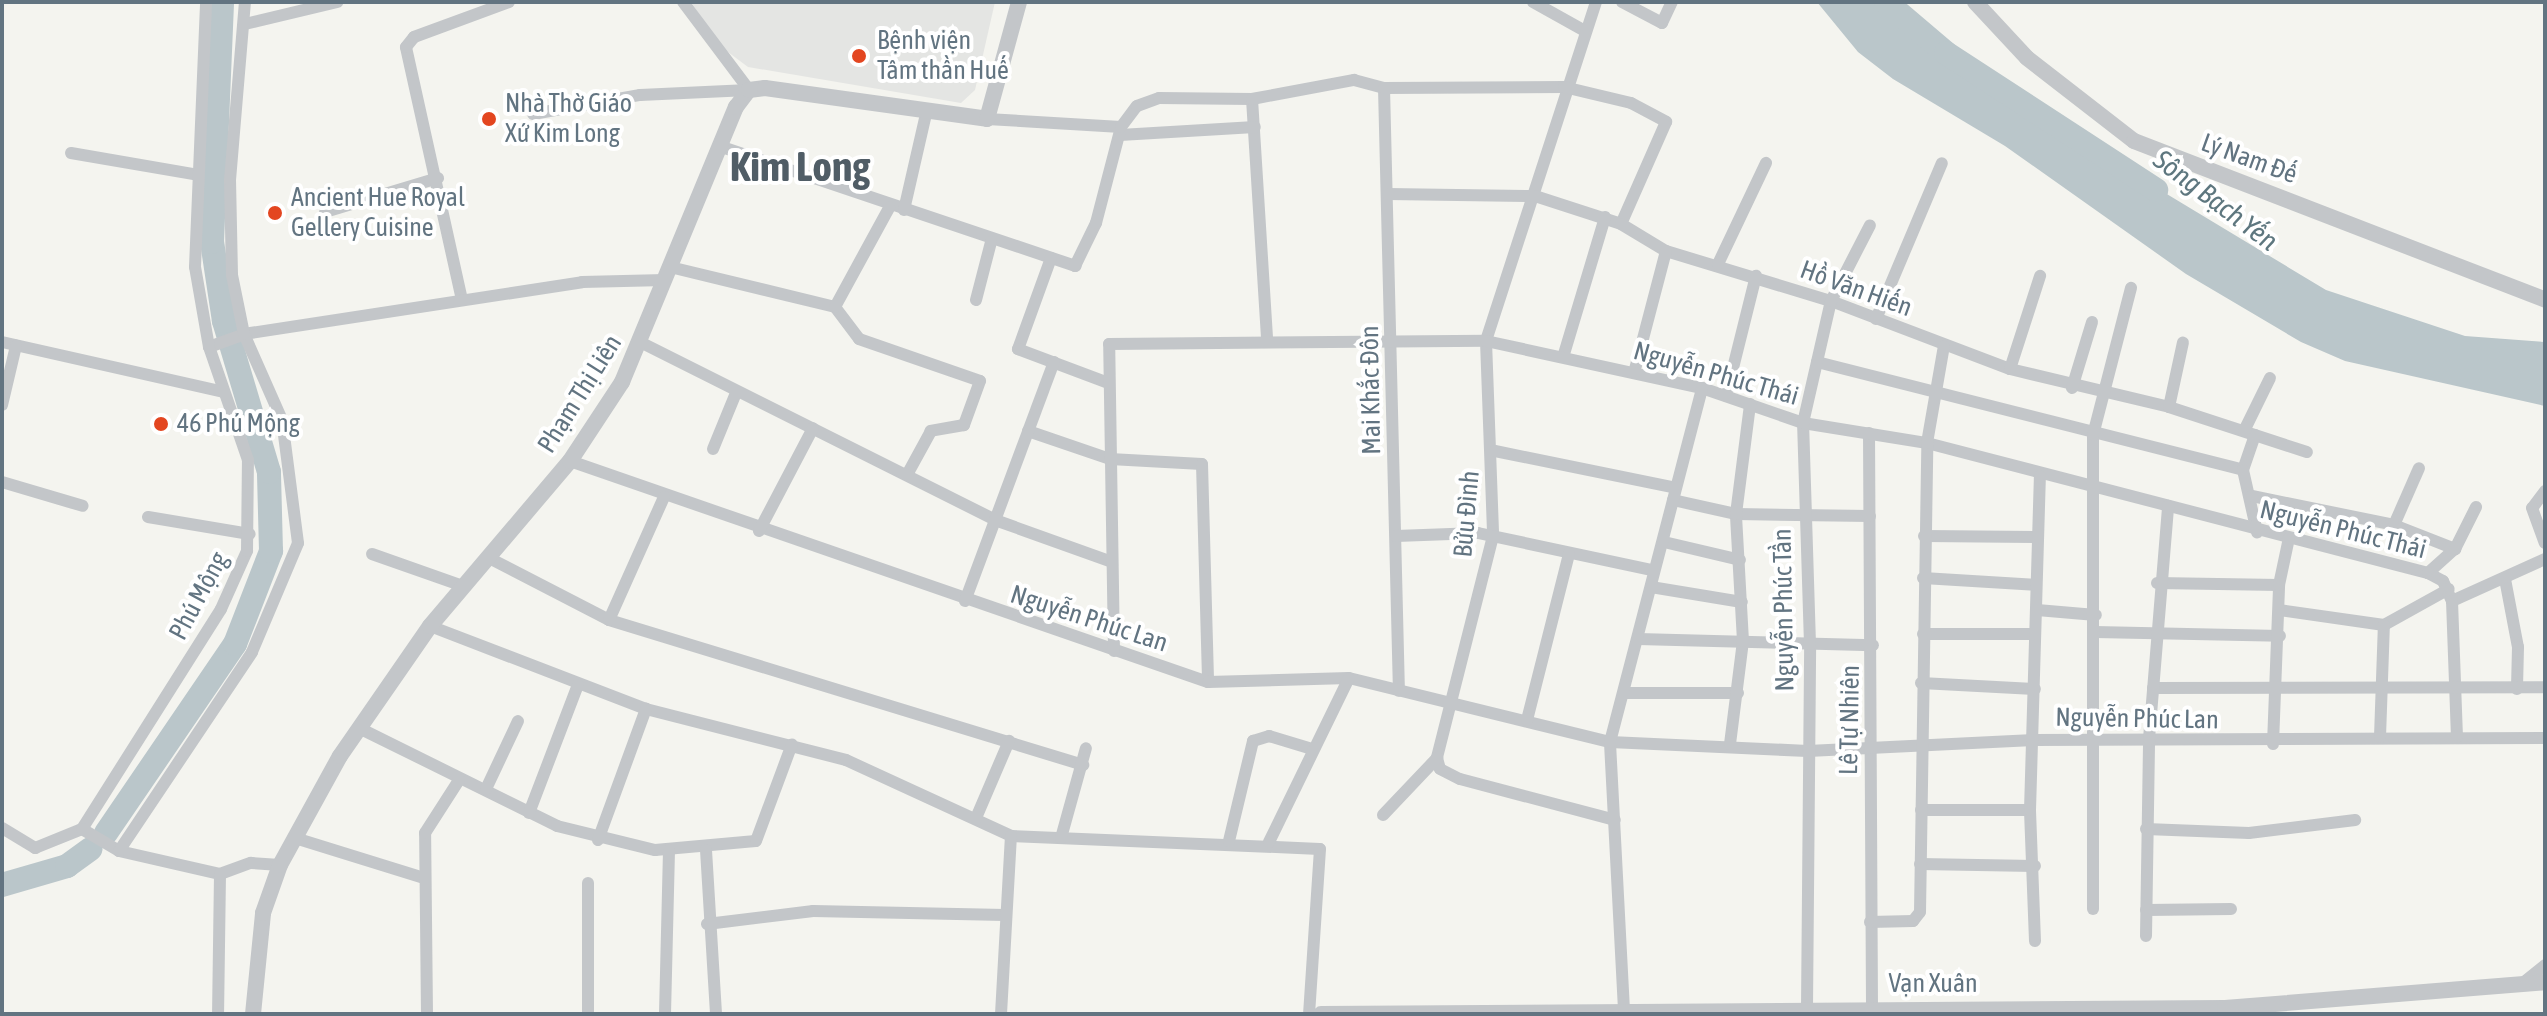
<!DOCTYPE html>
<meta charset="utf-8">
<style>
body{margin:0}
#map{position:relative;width:2547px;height:1016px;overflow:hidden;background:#f4f4ef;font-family:"Asap Condensed",sans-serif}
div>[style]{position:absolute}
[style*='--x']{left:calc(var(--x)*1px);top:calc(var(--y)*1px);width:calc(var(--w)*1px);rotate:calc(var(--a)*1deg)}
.built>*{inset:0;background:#e4e5e3}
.water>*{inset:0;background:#bac6ca}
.river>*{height:24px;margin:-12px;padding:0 12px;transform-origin:12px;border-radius:12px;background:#bac6ca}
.minor>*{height:12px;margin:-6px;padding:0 6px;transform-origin:6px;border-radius:6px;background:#c3c6c9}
.tertiary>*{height:16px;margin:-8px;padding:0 8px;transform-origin:8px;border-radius:8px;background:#c3c6c9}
.dots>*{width:22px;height:22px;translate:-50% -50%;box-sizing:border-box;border:4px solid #fff;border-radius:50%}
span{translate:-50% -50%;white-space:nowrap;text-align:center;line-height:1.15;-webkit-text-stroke:8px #fff;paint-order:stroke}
.poi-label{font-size:26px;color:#627481}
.left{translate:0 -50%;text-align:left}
.street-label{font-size:26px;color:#627481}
.water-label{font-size:28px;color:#5e777f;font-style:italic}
.town-label{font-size:42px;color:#505d66;font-weight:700}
.frame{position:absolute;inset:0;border:4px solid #627481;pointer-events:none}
</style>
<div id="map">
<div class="built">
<i style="clip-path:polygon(691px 2px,995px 2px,975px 90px,961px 103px,748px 67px,720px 46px)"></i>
</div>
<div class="water">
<i style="clip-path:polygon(1817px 2px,1885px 2px,1934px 44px,2117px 164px,2326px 290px,2465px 336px,2545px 342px,2545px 406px,2345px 361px,2301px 342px,2186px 274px,2005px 146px,1893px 79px,1858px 52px)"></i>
</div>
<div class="river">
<i style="--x:1886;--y:2;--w:79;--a:40.4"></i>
<i style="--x:1946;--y:53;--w:251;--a:33.1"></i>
<i style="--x:106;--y:833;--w:229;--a:-55.7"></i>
<i style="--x:235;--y:644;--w:100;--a:-68.8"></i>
<i style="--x:271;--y:551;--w:79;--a:-91.5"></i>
<i style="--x:269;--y:472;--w:158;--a:-106.6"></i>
<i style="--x:224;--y:321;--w:80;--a:-98.6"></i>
<i style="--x:212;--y:242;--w:240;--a:-87.6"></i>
<i style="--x:2;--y:885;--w:68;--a:-16.3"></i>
<i style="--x:67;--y:866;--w:29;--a:-36"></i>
</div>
<div class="minor">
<i style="--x:683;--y:2;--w:110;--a:53.1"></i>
<i style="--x:1533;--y:2;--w:60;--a:29.1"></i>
<i style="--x:1596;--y:2;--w:356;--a:108"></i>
<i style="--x:1486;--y:341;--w:195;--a:87.9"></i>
<i style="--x:1493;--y:536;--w:229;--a:104.2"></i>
<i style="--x:1437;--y:758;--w:11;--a:75"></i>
<i style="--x:1440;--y:769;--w:22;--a:27"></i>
<i style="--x:1460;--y:779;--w:160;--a:14.8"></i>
<i style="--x:1622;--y:2;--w:45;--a:27.7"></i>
<i style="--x:1662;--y:23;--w:23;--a:-65"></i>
<i style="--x:245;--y:24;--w:95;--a:-13.4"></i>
<i style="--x:1384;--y:88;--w:603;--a:88.58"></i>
<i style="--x:1252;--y:99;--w:239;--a:86.4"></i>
<i style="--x:533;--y:114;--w:109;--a:-10.1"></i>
<i style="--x:640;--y:95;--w:109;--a:-2.6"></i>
<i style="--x:987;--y:119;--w:134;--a:3.4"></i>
<i style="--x:1120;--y:135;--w:135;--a:-3.4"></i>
<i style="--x:722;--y:147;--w:373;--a:18.6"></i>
<i style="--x:1075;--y:266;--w:48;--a:-64"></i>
<i style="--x:1096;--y:223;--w:99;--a:-75.4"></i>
<i style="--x:1121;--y:127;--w:26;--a:-53"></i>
<i style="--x:1137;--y:106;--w:23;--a:-20"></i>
<i style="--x:1159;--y:98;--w:93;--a:0.6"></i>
<i style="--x:1252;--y:99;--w:104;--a:-10.6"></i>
<i style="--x:1354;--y:80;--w:31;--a:15"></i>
<i style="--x:1384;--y:88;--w:180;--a:-0.3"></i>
<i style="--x:1564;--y:87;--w:69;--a:13.4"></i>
<i style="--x:1631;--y:103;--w:40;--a:28"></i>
<i style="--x:1666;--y:122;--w:111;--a:113.8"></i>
<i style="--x:71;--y:153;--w:129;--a:9.8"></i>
<i style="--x:1388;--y:194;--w:147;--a:0.8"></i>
<i style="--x:1535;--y:196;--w:90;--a:18"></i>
<i style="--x:1621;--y:224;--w:52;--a:31"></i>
<i style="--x:1666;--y:251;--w:172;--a:16.9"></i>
<i style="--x:1831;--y:301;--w:191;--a:20.8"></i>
<i style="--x:2010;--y:369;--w:163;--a:13.4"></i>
<i style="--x:2169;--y:407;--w:145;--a:18.1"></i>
<i style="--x:904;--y:210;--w:98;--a:-77.1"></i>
<i style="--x:325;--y:212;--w:118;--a:-16.7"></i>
<i style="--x:1051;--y:258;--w:97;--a:109.9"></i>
<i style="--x:1018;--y:349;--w:94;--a:20.6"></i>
<i style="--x:1718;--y:264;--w:112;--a:-64.6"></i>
<i style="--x:670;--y:267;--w:170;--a:13.6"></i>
<i style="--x:835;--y:307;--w:40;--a:53"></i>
<i style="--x:859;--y:339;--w:128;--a:19.1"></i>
<i style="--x:980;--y:381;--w:47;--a:110"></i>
<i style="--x:964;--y:425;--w:34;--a:170"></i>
<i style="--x:931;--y:431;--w:48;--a:118.7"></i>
<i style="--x:462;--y:300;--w:259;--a:-102.5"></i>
<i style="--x:406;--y:47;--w:13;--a:-51"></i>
<i style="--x:414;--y:37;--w:101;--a:-20.2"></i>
<i style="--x:976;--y:300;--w:60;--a:-75.5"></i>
<i style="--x:835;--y:307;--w:113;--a:-61.4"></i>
<i style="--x:1876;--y:319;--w:169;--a:-67.1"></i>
<i style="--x:2;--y:342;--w:227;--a:12.7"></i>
<i style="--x:642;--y:343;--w:395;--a:26.6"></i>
<i style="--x:995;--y:520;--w:124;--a:19.7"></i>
<i style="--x:209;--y:347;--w:37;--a:-20"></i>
<i style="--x:244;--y:334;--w:342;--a:-8.7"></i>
<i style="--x:582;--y:282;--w:83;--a:-1.4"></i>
<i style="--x:1564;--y:354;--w:143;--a:-73.3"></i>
<i style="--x:1817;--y:362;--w:439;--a:14.2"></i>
<i style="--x:2010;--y:369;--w:98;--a:-72.1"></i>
<i style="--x:1634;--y:373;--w:126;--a:-75.3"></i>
<i style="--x:2072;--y:388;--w:69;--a:-73.1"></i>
<i style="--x:1726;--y:396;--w:124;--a:-76"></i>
<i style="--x:2;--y:405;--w:61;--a:-76.7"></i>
<i style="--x:2169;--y:407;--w:66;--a:-77.8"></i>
<i style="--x:1028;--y:431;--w:87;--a:18.9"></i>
<i style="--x:1110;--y:459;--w:92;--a:3.1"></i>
<i style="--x:1202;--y:464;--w:218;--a:88.4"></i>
<i style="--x:2244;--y:431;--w:59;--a:-63.9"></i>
<i style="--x:1869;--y:433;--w:576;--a:89.7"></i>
<i style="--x:2255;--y:435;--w:37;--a:109"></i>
<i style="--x:2243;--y:470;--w:64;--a:77.3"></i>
<i style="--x:713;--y:449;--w:61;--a:-67.7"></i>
<i style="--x:1495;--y:451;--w:181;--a:11.5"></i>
<i style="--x:570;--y:461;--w:675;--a:19.11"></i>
<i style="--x:1208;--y:682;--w:141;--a:-1.6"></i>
<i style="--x:1349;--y:678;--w:269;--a:13.8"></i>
<i style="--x:1610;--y:742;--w:198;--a:2.6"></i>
<i style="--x:1808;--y:751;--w:226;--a:-2.8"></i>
<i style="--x:2034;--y:740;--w:511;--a:-0.22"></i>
<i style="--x:2;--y:482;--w:84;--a:16.5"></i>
<i style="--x:2545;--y:491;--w:21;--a:127"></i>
<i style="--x:2532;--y:508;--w:37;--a:70"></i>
<i style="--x:2252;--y:496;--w:145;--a:11.5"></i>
<i style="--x:2394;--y:525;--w:66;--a:21.5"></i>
<i style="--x:1673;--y:500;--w:65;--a:12.5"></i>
<i style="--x:1736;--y:514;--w:134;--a:0.9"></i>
<i style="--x:148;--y:517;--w:103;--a:9.5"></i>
<i style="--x:2394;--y:525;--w:62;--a:-66.3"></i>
<i style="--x:759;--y:531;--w:116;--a:-62.3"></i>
<i style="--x:1396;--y:536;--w:82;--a:-2.1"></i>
<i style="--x:1478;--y:533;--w:178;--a:12"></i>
<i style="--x:1924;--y:536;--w:114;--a:0.5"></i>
<i style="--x:1664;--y:542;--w:78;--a:13.3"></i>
<i style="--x:372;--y:554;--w:96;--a:19.4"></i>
<i style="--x:489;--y:558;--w:135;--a:27.3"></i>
<i style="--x:609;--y:620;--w:496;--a:17"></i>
<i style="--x:2428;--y:573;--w:36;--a:-42"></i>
<i style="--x:2455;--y:549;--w:47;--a:-63.4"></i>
<i style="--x:1923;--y:578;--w:113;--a:3.5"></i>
<i style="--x:2505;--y:579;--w:69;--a:79.2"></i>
<i style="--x:2518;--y:647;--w:42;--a:91.4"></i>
<i style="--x:2157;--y:583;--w:122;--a:0.9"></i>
<i style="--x:1651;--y:587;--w:92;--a:9.4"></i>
<i style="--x:965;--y:601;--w:255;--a:-69.6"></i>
<i style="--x:2452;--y:601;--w:102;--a:-24.3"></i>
<i style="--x:2037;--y:610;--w:59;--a:4.8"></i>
<i style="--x:2279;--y:610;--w:106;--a:8.1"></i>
<i style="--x:2384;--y:625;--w:74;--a:-29"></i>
<i style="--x:609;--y:620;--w:135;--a:-65.9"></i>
<i style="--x:430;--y:626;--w:231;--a:21"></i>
<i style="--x:646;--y:709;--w:206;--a:14.3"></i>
<i style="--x:846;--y:760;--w:182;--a:24.7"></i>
<i style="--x:1011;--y:836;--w:309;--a:2.4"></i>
<i style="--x:1320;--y:849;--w:165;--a:93.8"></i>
<i style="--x:2095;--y:632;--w:185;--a:1.2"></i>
<i style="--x:1923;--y:634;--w:110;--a:0"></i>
<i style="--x:1638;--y:639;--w:235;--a:1.5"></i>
<i style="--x:1114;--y:651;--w:307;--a:-90.9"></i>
<i style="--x:1109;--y:344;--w:377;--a:-0.5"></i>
<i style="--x:1486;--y:341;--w:221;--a:12.3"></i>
<i style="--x:1702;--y:388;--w:107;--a:19.1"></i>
<i style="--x:1803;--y:423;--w:126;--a:9.2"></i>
<i style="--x:1927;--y:443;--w:518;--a:14.55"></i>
<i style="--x:2428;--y:573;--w:17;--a:28"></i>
<i style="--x:2443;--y:581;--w:22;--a:66"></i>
<i style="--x:2452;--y:601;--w:136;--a:87.9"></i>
<i style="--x:1921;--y:683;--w:114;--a:3"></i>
<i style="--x:2153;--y:688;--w:392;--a:-0.1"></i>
<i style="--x:1624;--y:693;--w:114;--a:0"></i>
<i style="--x:1527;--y:720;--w:171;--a:-75.8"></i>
<i style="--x:359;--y:728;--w:221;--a:26.3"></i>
<i style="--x:557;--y:826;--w:101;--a:13.8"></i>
<i style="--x:655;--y:850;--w:101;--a:-5.1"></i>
<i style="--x:756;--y:841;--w:103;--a:-69.6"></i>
<i style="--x:2380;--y:737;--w:112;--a:-88"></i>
<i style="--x:1730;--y:744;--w:104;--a:-82.8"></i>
<i style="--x:1743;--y:641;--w:127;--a:-93.2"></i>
<i style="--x:1736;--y:514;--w:111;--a:-82.7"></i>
<i style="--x:2273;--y:744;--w:159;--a:-87.8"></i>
<i style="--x:2279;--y:585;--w:48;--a:-78"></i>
<i style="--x:486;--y:789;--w:75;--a:-64.8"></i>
<i style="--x:1921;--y:810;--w:109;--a:0"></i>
<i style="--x:529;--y:813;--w:137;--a:-69.1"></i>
<i style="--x:1383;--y:815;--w:79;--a:-46.5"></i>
<i style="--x:976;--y:818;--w:84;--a:-66.8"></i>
<i style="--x:2;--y:828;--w:39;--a:31"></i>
<i style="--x:35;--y:848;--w:51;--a:-22"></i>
<i style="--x:82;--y:829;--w:260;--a:-57.7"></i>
<i style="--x:221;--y:609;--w:64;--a:-65.9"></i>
<i style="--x:247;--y:551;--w:91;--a:-89.4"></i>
<i style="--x:248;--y:460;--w:120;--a:-109"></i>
<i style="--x:209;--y:347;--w:81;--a:-99.9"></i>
<i style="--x:195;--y:267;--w:265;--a:-87.6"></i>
<i style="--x:82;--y:829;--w:43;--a:30.7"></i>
<i style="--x:119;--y:851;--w:104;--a:12.8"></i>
<i style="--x:220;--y:874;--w:140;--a:90.8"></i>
<i style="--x:2146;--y:829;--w:103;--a:2.2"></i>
<i style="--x:2249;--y:833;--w:107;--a:-7"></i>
<i style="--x:295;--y:838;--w:135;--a:17.2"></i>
<i style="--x:1061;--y:838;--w:93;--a:-74.5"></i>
<i style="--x:598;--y:840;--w:140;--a:-69.9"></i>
<i style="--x:1229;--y:841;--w:103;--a:-76.5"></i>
<i style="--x:1253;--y:741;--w:17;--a:-17"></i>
<i style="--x:1269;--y:736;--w:45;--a:16.8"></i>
<i style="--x:1269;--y:842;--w:182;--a:-64"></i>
<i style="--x:706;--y:850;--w:164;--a:86.5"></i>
<i style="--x:119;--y:851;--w:239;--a:-56.2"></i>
<i style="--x:252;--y:652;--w:118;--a:-67.1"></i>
<i style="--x:298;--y:543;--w:124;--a:-97.4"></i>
<i style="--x:282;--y:420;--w:94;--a:-113.8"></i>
<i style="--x:244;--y:334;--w:60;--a:-101.5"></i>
<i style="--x:232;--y:275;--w:95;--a:-91.2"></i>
<i style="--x:230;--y:180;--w:179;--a:-85.2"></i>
<i style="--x:1920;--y:864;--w:115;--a:1"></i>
<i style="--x:220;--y:874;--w:33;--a:-20"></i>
<i style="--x:251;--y:863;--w:29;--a:4"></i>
<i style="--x:2093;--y:909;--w:474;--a:-90"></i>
<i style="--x:2093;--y:435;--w:152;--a:-75.5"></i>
<i style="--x:2146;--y:910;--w:85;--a:-0.7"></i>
<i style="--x:1870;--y:922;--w:43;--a:-1.3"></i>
<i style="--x:1913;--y:921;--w:11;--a:-52"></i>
<i style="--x:1920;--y:912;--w:469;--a:-89.1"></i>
<i style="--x:1927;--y:443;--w:98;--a:-80.1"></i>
<i style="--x:707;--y:924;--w:107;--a:-7"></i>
<i style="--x:813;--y:911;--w:192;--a:1.2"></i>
<i style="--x:2146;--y:936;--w:197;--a:-89.1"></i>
<i style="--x:2149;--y:739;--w:234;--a:-85.3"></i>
<i style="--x:2035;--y:941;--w:131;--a:-92.2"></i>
<i style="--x:2030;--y:810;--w:334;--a:-88.3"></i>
<i style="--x:2523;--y:983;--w:28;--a:-39"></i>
<i style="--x:1807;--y:1007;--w:363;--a:-89.5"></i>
<i style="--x:1810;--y:644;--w:221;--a:-91.8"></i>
<i style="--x:1803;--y:423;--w:125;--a:-77.1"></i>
<i style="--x:1831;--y:301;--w:85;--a:-62.8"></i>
<i style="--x:1624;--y:1010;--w:268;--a:-93"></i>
<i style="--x:1610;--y:742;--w:366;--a:-75.4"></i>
<i style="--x:427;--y:1014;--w:181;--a:-90.6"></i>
<i style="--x:425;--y:833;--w:63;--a:-57.3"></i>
<i style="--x:588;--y:1014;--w:131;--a:-90"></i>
<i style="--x:665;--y:1014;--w:164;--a:-88.6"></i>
<i style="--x:1001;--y:1014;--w:178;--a:-86.8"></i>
</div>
<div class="tertiary">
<i style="--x:1975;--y:2;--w:76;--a:47.1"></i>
<i style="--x:2027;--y:58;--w:135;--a:37.8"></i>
<i style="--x:2134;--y:141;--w:441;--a:21.1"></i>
<i style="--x:253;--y:1014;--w:101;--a:-84.3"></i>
<i style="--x:263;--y:913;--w:51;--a:-70.5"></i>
<i style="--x:280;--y:865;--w:124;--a:-61.2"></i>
<i style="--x:340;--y:756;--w:158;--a:-55.3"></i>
<i style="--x:430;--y:626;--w:216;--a:-49.7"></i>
<i style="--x:570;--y:461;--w:95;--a:-56.6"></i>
<i style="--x:622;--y:382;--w:298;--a:-67.5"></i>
<i style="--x:736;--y:107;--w:21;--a:-53"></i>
<i style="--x:749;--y:90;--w:16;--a:-7"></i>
<i style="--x:765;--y:88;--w:224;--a:7.9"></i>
<i style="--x:987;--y:119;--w:121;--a:-74.7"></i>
<i style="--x:1321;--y:1014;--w:904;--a:-0.38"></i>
<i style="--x:2225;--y:1008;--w:321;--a:-4.6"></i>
</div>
<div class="dots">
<i style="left:859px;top:56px;background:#e34620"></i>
<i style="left:489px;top:119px;background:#e34620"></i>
<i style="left:275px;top:213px;background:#e34620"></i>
<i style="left:161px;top:424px;background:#e34620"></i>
</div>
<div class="poi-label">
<span class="left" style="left:877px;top:56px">Bệnh viện<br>Tâm thần Huế</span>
<span class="left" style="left:505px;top:119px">Nhà Thờ Giáo<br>Xứ Kim Long</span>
<span class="left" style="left:291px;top:213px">Ancient Hue Royal<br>Gellery Cuisine</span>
<span class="left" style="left:177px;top:424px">46 Phú Mộng</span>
</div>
<div class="street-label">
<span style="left:2249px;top:159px;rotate:20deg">Lý Nam Đế</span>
<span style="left:1856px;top:289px;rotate:20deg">Hồ Văn Hiến</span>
<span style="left:1716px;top:374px;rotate:16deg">Nguyễn Phúc Thái</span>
<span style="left:1371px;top:390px;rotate:-91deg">Mai Khắc Đôn</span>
<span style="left:580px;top:394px;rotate:-58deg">Phạm Thị Liên</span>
<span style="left:1467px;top:514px;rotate:-85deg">Bửu Đình</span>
<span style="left:2343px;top:530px;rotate:14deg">Nguyễn Phúc Thái</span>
<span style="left:199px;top:596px;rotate:-62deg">Phú Mộng</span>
<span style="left:1784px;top:610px;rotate:-91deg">Nguyễn Phúc Tần</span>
<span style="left:1089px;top:619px;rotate:18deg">Nguyễn Phúc Lan</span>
<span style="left:2137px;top:719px;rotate:1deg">Nguyễn Phúc Lan</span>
<span style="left:1850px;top:720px;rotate:-89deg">Lê Tự Nhiên</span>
<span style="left:1933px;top:984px">Vạn Xuân</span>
</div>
<div class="water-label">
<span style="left:2216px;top:200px;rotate:37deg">Sông Bạch Yến</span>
</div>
<div class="town-label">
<span style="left:800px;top:166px">Kim Long</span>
</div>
<div class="frame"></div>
</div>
